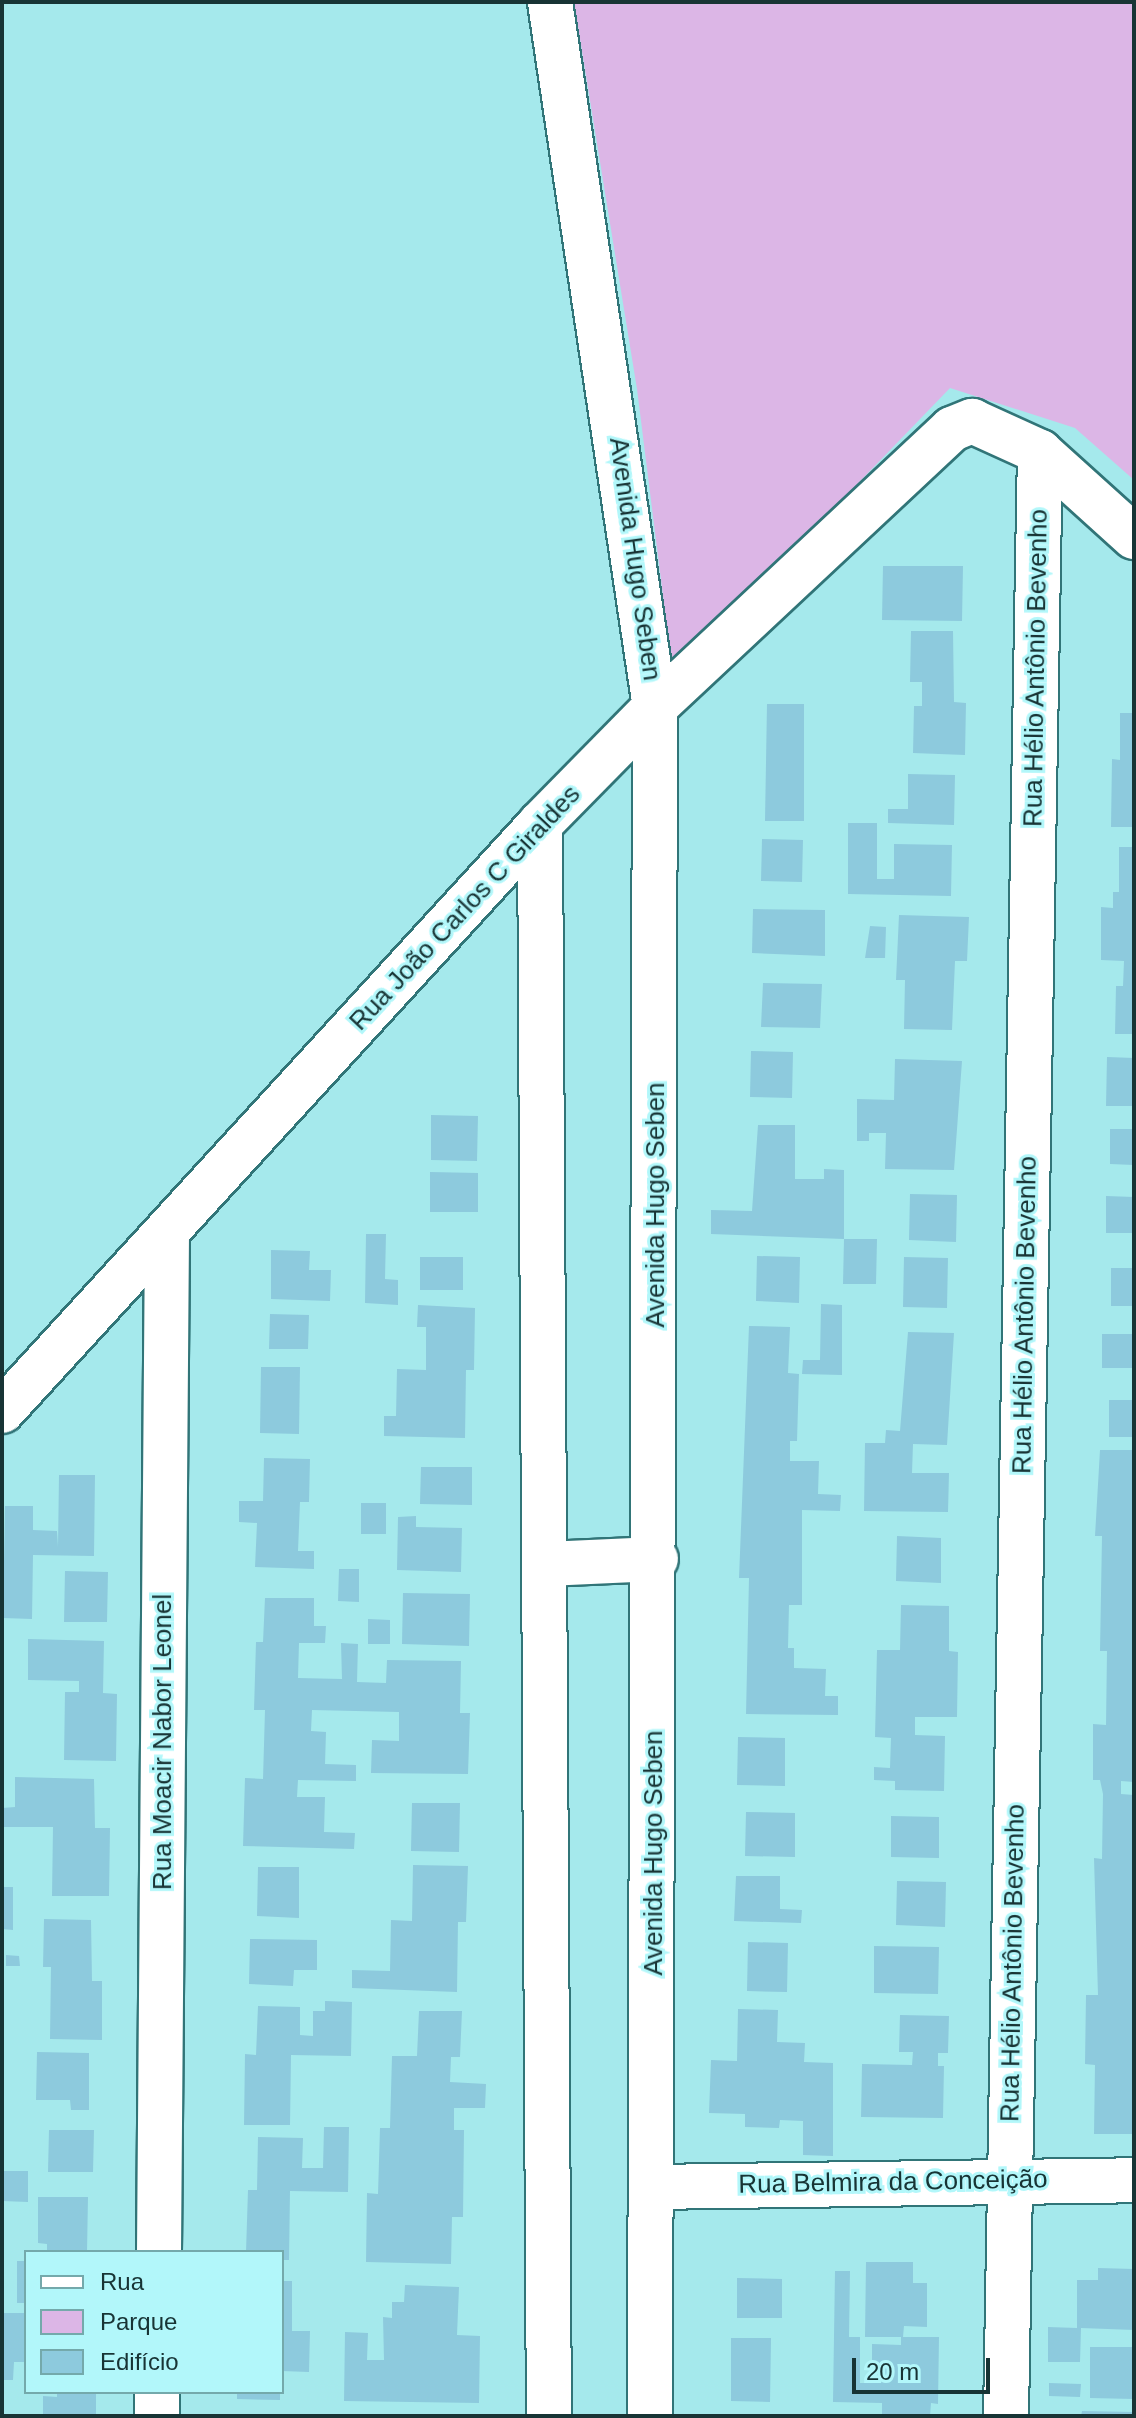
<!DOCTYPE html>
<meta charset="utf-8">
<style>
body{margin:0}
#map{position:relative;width:1136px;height:2418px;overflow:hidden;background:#a5e9ec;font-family:Helvetica,sans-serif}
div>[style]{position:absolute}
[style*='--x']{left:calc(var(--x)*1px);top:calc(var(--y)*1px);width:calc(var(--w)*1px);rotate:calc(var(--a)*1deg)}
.green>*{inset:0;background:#dcb6e6}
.building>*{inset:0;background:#8dcadd}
.roads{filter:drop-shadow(2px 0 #317578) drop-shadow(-2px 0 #317578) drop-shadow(0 2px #317578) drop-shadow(0 -2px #317578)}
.minor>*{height:44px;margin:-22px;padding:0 22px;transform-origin:22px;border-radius:22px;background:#fff}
span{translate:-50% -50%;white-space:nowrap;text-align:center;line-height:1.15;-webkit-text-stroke:6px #b2f7fa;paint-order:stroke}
.street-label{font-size:26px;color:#183435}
.frame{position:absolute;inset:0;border:4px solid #183435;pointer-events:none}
.legend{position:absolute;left:24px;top:2250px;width:260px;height:144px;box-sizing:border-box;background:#b2f7fa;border:2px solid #74a9ab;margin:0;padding:10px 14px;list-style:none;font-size:24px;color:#183435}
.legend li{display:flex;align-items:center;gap:16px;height:40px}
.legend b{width:40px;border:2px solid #74a9ab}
.scale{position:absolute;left:852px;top:2358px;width:138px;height:36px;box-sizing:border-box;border:4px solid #183435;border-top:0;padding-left:10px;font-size:24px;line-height:28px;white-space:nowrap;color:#183435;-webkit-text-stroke:6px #b2f7fa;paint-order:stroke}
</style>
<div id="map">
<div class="green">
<i style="clip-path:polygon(574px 2px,1134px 2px,1134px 480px,1075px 428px,950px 388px,673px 675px,637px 389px)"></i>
</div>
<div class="building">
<i style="clip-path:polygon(883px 566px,963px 566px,962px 621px,882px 620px)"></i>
<i style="clip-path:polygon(911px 631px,953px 631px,954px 702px,966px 703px,965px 755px,913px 753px,914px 706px,922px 706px,922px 682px,910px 682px)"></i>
<i style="clip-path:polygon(767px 704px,804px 704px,804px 821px,765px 821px)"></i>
<i style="clip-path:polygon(1120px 713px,1134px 713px,1134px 827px,1111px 827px,1112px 759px,1120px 760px)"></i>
<i style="clip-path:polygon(908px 774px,955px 775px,954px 825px,888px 823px,888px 809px,908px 809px)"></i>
<i style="clip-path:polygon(848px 823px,877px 823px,877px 879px,894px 879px,894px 844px,952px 845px,951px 896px,848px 894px)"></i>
<i style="clip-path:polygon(762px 839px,803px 840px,802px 882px,761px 881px)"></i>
<i style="clip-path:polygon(1119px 847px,1134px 847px,1134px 1034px,1115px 1034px,1116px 986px,1123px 986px,1124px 961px,1101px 960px,1101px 907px,1113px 908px,1113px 892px,1119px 892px)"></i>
<i style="clip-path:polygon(753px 909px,825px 910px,825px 956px,752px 953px)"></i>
<i style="clip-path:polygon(899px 915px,969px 917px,967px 961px,955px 961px,952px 1030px,904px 1029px,905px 980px,896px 980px)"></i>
<i style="clip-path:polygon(870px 926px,886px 927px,885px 958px,865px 958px)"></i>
<i style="clip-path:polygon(763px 983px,822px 984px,820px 1028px,761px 1027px)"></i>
<i style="clip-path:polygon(751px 1051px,793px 1052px,792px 1098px,750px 1097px)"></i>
<i style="clip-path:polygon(1107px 1057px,1134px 1058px,1134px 1106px,1106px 1106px)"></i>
<i style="clip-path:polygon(895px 1059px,962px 1061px,954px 1170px,885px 1169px,886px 1133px,869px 1133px,869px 1141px,857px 1141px,857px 1099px,894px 1100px)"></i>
<i style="clip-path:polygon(431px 1115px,478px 1116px,477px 1161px,431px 1160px)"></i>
<i style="clip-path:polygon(758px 1125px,795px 1125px,795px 1179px,824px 1179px,824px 1169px,844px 1170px,844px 1239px,711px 1234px,711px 1210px,752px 1211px)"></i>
<i style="clip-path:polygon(1110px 1129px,1134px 1129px,1134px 1165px,1110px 1164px)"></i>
<i style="clip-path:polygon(430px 1172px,478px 1173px,478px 1212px,430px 1212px)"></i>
<i style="clip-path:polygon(910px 1194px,957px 1195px,956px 1242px,909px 1240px)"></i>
<i style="clip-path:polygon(1106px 1196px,1134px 1197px,1134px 1233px,1106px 1233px)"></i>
<i style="clip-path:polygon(366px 1234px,386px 1234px,385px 1279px,398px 1280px,398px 1305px,365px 1303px)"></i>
<i style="clip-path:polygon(844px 1239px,877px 1239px,876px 1284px,843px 1284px)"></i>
<i style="clip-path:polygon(271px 1250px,310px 1251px,309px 1270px,331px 1270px,330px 1301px,271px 1299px)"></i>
<i style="clip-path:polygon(757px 1256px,800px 1257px,799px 1303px,756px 1301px)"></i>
<i style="clip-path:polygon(420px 1257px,463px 1257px,463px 1290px,420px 1290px)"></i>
<i style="clip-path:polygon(904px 1257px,948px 1258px,947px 1308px,903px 1307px)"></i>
<i style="clip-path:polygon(1111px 1268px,1134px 1268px,1134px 1306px,1111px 1306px)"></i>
<i style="clip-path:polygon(821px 1304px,842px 1305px,842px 1375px,802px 1374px,803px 1360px,820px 1360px)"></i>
<i style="clip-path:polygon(418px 1305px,475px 1308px,474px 1370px,466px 1370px,465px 1438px,384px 1436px,384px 1416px,396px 1416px,397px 1369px,426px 1370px,426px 1327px,417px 1327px)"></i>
<i style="clip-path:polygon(270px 1314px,309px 1315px,308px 1349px,269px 1349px)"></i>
<i style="clip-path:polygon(749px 1326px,790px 1327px,788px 1373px,799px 1374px,797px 1441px,790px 1441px,790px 1461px,819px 1461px,818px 1494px,841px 1495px,840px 1511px,802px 1510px,802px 1605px,789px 1605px,788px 1648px,794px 1648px,794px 1668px,826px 1669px,825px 1696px,838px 1696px,838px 1715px,746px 1714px,749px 1578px,739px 1578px)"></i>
<i style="clip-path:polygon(908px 1332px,954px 1333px,947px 1445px,913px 1444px,912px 1473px,949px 1473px,948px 1512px,864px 1511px,865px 1443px,885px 1443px,886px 1430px,900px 1431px)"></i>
<i style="clip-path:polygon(1102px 1334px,1134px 1334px,1134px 1368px,1102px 1368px)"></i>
<i style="clip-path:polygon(261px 1367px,300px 1367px,299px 1434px,260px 1433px)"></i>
<i style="clip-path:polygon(1109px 1400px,1134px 1400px,1134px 1437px,1109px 1437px)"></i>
<i style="clip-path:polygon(1100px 1450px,1134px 1450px,1134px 1782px,1121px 1781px,1121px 1794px,1134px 1795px,1134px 2134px,1094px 2134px,1095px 2065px,1085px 2064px,1086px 1995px,1098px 1995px,1094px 1858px,1102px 1859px,1103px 1794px,1100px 1780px,1093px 1780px,1093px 1724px,1106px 1725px,1107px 1651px,1100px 1651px,1102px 1536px,1095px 1536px)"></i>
<i style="clip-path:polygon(264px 1458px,310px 1459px,309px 1502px,300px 1502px,298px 1551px,314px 1551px,314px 1569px,255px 1567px,257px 1523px,239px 1522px,239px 1501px,263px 1501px)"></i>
<i style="clip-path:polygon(421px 1467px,472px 1467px,472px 1505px,420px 1504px)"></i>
<i style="clip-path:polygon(59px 1475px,95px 1475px,94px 1556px,33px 1555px,32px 1619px,3px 1618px,5px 1506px,33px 1506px,33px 1530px,57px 1531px,58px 1547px)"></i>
<i style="clip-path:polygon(361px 1503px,386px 1503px,386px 1534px,361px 1534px)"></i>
<i style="clip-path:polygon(416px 1516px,416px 1527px,462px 1528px,461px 1572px,397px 1570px,398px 1517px)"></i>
<i style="clip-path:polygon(897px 1536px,941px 1538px,941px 1583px,896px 1581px)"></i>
<i style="clip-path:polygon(339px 1569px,359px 1569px,359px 1602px,338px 1601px)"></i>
<i style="clip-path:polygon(65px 1571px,108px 1572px,107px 1622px,64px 1622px)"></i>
<i style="clip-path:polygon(403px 1593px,470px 1594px,469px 1646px,402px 1644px)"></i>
<i style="clip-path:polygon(265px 1598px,314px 1598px,314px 1626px,326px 1626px,325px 1643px,299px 1643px,298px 1678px,342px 1679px,341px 1643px,358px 1644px,357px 1682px,386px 1683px,387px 1660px,461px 1661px,460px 1713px,470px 1713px,468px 1774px,371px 1773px,372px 1740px,399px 1741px,399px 1712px,312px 1710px,311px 1731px,326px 1732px,325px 1764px,356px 1765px,356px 1781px,298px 1780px,297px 1797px,325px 1797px,324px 1832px,355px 1833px,354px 1849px,243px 1846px,245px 1778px,263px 1779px,265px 1710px,254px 1710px,256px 1642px,263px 1642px)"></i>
<i style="clip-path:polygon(901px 1605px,949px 1606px,949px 1651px,958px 1652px,957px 1717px,915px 1717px,915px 1735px,945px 1736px,944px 1791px,895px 1790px,895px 1781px,874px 1780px,874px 1767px,890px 1768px,891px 1738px,875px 1737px,877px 1650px,900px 1650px)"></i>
<i style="clip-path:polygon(368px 1619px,390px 1620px,390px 1644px,368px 1644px)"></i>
<i style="clip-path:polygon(28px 1639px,104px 1641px,103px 1693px,117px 1694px,116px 1761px,64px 1760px,65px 1692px,79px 1692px,79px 1681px,28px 1680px)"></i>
<i style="clip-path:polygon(738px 1737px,785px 1738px,785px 1786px,737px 1785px)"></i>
<i style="clip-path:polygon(15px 1777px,94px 1779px,95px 1828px,110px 1828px,109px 1896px,52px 1896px,53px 1827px,2px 1827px,2px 1808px,15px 1807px)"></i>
<i style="clip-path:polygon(412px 1803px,460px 1803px,459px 1852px,411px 1851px)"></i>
<i style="clip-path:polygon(746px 1812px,795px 1813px,795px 1857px,745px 1856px)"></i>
<i style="clip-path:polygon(891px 1816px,939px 1817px,939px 1858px,891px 1857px)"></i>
<i style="clip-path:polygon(413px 1865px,468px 1866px,466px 1922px,458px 1922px,457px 1992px,352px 1988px,352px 1970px,390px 1971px,391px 1920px,412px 1921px)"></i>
<i style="clip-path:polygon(258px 1867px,299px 1867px,299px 1918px,257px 1916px)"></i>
<i style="clip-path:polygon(736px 1876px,780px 1876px,780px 1909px,802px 1910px,801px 1923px,734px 1921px)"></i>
<i style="clip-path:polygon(897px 1881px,946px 1882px,945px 1927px,896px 1925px)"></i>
<i style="clip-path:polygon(2px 1887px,13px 1887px,13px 1930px,2px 1929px)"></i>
<i style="clip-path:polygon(44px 1919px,91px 1920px,92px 1981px,102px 1981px,102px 2040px,50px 2039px,51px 1967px,43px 1967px)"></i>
<i style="clip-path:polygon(250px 1939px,317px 1940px,317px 1970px,294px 1970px,293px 1986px,249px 1984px)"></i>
<i style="clip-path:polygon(748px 1942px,788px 1943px,787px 1992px,747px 1991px)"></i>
<i style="clip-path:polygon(874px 1946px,939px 1947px,938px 1994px,874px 1993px)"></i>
<i style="clip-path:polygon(6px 1955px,19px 1956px,20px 1966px,6px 1966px)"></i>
<i style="clip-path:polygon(325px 2001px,352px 2002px,351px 2056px,291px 2055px,290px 2125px,244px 2125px,245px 2054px,256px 2055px,258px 2006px,300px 2007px,300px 2035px,313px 2036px,313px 2011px,325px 2011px)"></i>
<i style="clip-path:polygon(738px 2009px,778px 2010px,777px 2042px,805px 2043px,804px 2062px,833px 2063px,833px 2156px,803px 2155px,803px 2121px,780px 2120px,779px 2128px,745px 2127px,745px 2114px,709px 2113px,711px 2060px,737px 2061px)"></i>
<i style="clip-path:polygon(419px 2011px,462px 2011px,460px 2057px,451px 2057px,450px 2082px,486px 2084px,485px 2108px,454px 2108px,454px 2130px,464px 2130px,463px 2217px,452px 2217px,451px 2264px,366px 2262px,367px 2193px,378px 2194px,380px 2128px,390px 2128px,392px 2056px,417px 2056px)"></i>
<i style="clip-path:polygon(900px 2015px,949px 2016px,948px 2053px,938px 2053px,938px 2066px,944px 2066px,943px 2118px,861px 2117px,862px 2064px,912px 2065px,913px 2052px,899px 2052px)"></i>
<i style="clip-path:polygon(37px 2052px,89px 2053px,89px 2110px,71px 2110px,70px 2100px,36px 2100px)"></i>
<i style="clip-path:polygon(324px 2127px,349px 2127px,348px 2192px,290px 2191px,289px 2260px,282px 2260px,282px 2252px,246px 2252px,248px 2190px,257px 2190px,258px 2137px,303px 2138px,302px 2168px,323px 2168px)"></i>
<i style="clip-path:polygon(49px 2130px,94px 2130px,93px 2172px,48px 2172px)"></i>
<i style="clip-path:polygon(2px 2171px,28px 2171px,28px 2202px,2px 2201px)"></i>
<i style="clip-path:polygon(38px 2197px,88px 2197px,87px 2252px,47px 2252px,47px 2244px,38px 2243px)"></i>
<i style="clip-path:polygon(17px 2261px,26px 2261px,26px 2303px,17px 2303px)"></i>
<i style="clip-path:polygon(866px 2262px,913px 2262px,913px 2283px,927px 2283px,927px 2327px,904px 2326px,903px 2337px,939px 2337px,938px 2404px,931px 2403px,930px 2416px,882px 2416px,882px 2403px,833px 2402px,835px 2271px,850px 2271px,849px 2337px,860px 2337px,860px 2383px,872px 2383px,872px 2344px,901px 2345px,901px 2337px,865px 2337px)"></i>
<i style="clip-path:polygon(1098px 2268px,1134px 2269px,1134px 2330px,1081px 2328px,1080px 2362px,1048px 2362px,1048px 2327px,1077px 2328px,1077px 2280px,1098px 2280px)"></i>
<i style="clip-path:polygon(737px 2278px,782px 2279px,782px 2318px,737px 2318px)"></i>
<i style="clip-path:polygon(282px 2281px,292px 2281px,292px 2331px,310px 2331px,309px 2372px,282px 2371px)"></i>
<i style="clip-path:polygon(405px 2285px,459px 2287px,457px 2335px,480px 2336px,479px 2403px,344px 2401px,345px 2332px,368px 2333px,367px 2360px,384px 2360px,383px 2317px,392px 2318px,392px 2302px,404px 2302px)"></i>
<i style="clip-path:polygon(2px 2313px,26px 2313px,26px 2362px,14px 2362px,13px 2380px,2px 2380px)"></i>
<i style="clip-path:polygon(731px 2338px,771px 2338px,770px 2402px,731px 2401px)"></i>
<i style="clip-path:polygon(1090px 2347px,1134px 2347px,1134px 2399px,1090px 2398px)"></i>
<i style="clip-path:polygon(1049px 2383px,1081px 2384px,1080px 2397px,1049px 2396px)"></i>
<i style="clip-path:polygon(57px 2392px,96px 2392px,96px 2416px,43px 2416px,43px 2396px,57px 2397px)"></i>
<i style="clip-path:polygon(237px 2392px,280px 2392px,280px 2400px,237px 2399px)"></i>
<i style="clip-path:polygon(1082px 2411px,1134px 2412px,1134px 2416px,1081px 2416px)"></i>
</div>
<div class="roads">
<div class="minor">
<i style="--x:550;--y:2;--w:713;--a:81.53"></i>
<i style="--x:655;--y:707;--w:1709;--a:90.17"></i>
<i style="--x:540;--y:824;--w:1592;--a:89.68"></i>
<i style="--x:2;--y:1411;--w:796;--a:-47.49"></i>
<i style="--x:540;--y:824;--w:164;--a:-45.5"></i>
<i style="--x:655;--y:707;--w:407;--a:-43.1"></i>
<i style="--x:952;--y:429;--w:22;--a:-22"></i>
<i style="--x:972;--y:421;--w:75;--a:24.5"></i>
<i style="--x:1040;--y:452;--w:127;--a:42.1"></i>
<i style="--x:546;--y:1564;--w:110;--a:-2.6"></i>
<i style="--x:651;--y:2187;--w:483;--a:-0.8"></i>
<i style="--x:159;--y:2252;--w:1019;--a:-89.55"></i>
<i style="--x:157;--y:2416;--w:24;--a:-90"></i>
<i style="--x:1006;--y:2416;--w:1964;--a:-89.01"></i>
</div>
</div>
<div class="street-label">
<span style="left:635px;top:559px;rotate:82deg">Avenida Hugo Seben</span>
<span style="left:1036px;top:668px;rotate:-89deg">Rua Hélio Antônio Bevenho</span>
<span style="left:465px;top:908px;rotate:-47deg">Rua João Carlos C Giraldes</span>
<span style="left:656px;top:1205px;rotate:-90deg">Avenida Hugo Seben</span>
<span style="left:1025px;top:1315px;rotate:-89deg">Rua Hélio Antônio Bevenho</span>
<span style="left:163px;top:1742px;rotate:-90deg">Rua Moacir Nabor Leonel</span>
<span style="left:654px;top:1853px;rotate:-90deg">Avenida Hugo Seben</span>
<span style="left:1013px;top:1963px;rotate:-89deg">Rua Hélio Antônio Bevenho</span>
<span style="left:893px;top:2182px;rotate:-1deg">Rua Belmira da Conceição</span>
</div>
<div class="frame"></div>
<ul class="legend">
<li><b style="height:10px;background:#fff"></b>Rua</li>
<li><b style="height:22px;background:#dcb6e6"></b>Parque</li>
<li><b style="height:22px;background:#8dcadd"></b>Edifício</li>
</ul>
<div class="scale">20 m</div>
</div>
